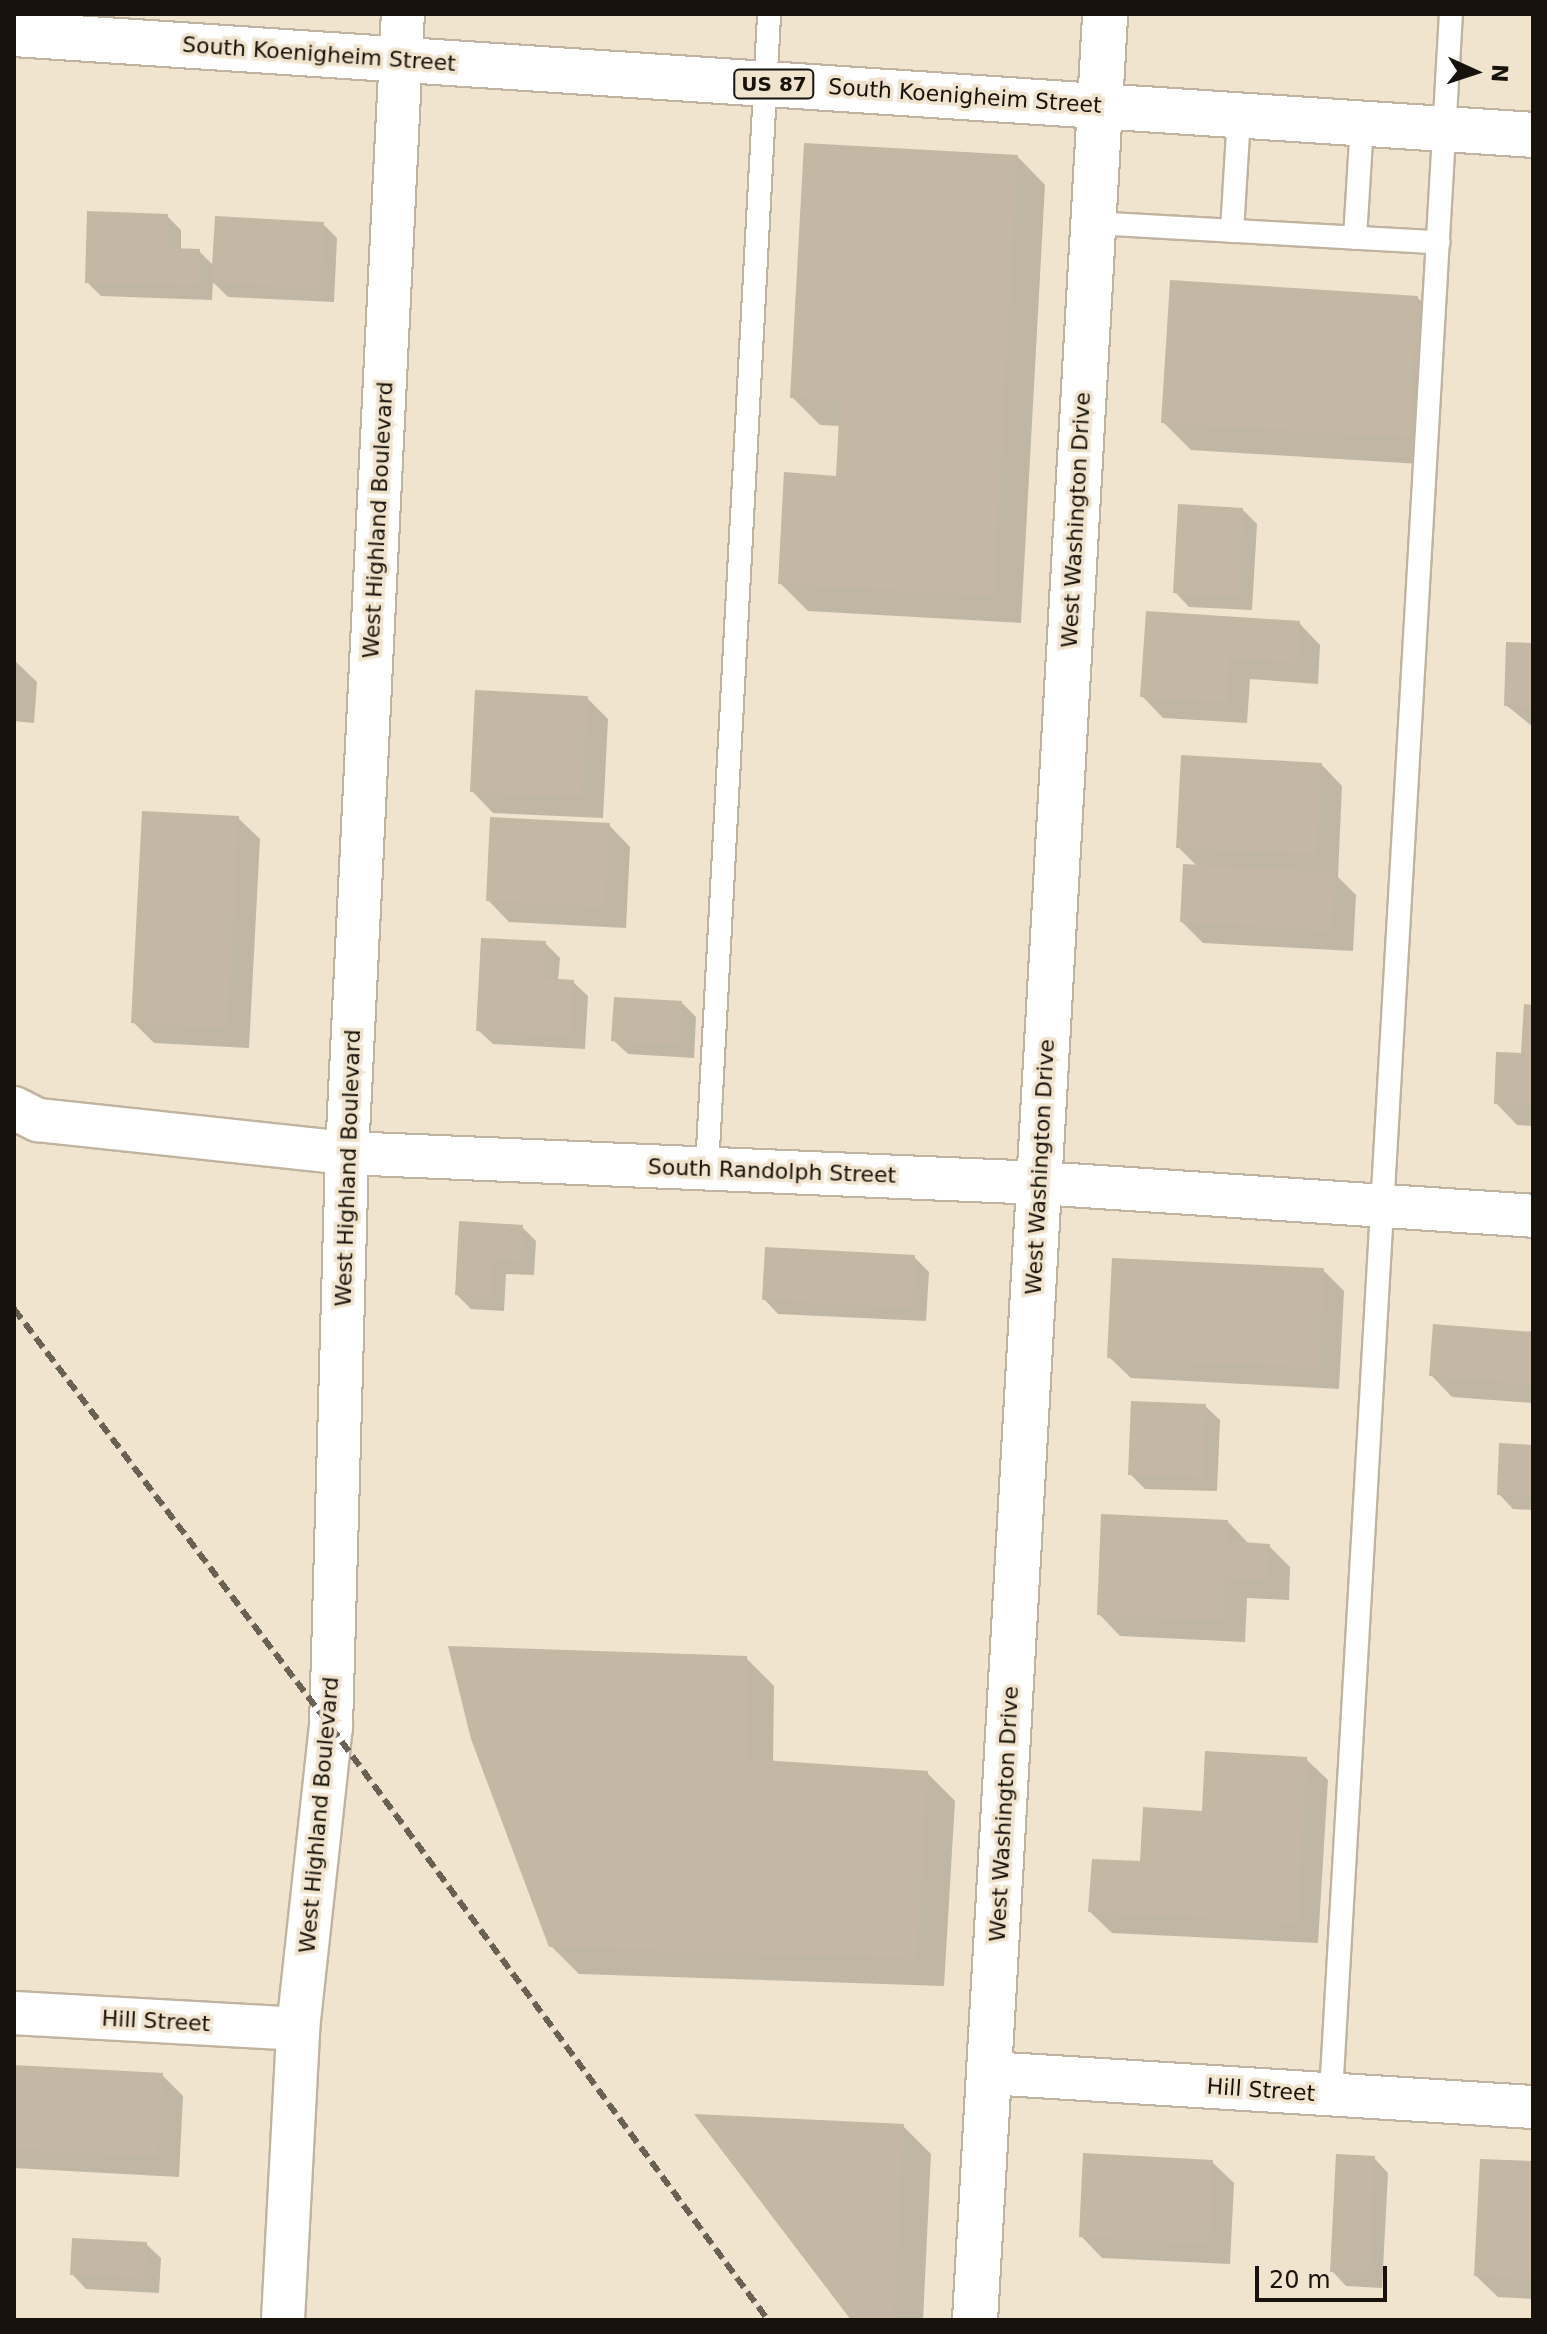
<!DOCTYPE html>
<style>
body{margin:0}
#map{position:relative;width:1547px;height:2334px;overflow:hidden;background:#f1e4ce;font-family:"DejaVu Sans",sans-serif}
div>[style]{position:absolute}
[style*='--x']{left:calc(var(--x)*1px);top:calc(var(--y)*1px);width:calc(var(--w)*1px);rotate:calc(var(--a)*1deg)}
.shadow>*{inset:0;background:#0003}
.building>*{inset:0;background:#c4b7a3}
.roads{filter:drop-shadow(2px 0 #c0b39f) drop-shadow(-2px 0 #c0b39f) drop-shadow(0 2px #c0b39f) drop-shadow(0 -2px #c0b39f)}
.lane>*{height:22px;margin:-11px;padding:0 11px;transform-origin:11px;border-radius:11px;background:#fff}
.street>*{height:42px;margin:-21px;padding:0 21px;transform-origin:21px;border-radius:21px;background:#fff}
.secondary>*{height:44px;margin:-22px;padding:0 22px;transform-origin:22px;border-radius:22px;background:#fff}
.primary>*{height:44px;margin:-22px;padding:0 22px;transform-origin:22px;border-radius:22px;background:#fff}
.rail>*{height:6px;margin-top:-3px;transform-origin:0;background:repeating-linear-gradient(90deg,#696154 0 12px,transparent 0 18px)}
span{translate:-50% -50%;white-space:nowrap;text-align:center;line-height:1.15;-webkit-text-stroke:7px #f1e4ce;paint-order:stroke}
.shield-label span{padding:2px 6px;background:#f1e4ce;border:2px solid;border-radius:6px;-webkit-text-stroke-width:0}
.shield-label{font-size:20px;color:#17120b;font-weight:700}
.street-label{font-size:22px;color:#17120b}
.frame{position:absolute;inset:0;border:16px solid #17120b;pointer-events:none}
.north{position:absolute;left:1435px;top:32px;width:80px;height:80px;-webkit-text-stroke:6px #f1e4ce;paint-order:stroke;rotate:93deg;font-size:22px;font-weight:700;line-height:32px;text-align:center;color:#17120b}
.north::after{content:'';display:block;margin:auto;width:28px;height:36px;background:#17120b;clip-path:polygon(50% 0,100% 100%,50% 72%,0 100%)}
.scale{position:absolute;left:1255px;top:2266px;width:132px;height:36px;box-sizing:border-box;border:4px solid #17120b;border-top:0;padding-left:10px;font-size:24px;line-height:28px;white-space:nowrap;color:#17120b;-webkit-text-stroke:6px #f1e4ce;paint-order:stroke}
</style>
<div id="map">
<div class="shadow">
<i style="clip-path:polygon(1018px 157px,1045px 185px,1021px 623px,808px 611px,780px 583px,838px 478px,841px 426px,820px 425px,792px 397px)"></i>
<i style="clip-path:polygon(167px 216px,181px 230px,181px 251px,199px 251px,214px 266px,323px 224px,337px 238px,334px 302px,228px 297px,213px 282px,212px 300px,101px 296px,87px 282px)"></i>
<i style="clip-path:polygon(1417px 297px,1445px 325px,1436px 465px,1191px 450px,1163px 422px)"></i>
<i style="clip-path:polygon(1243px 510px,1257px 524px,1252px 610px,1189px 607px,1175px 592px)"></i>
<i style="clip-path:polygon(1299px 623px,1320px 645px,1318px 684px,1250px 679px,1247px 723px,1163px 718px,1142px 696px)"></i>
<i style="clip-path:polygon(1533px 645px,1533px 727px,1506px 705px)"></i>
<i style="clip-path:polygon(14px 660px,37px 682px,34px 723px,14px 721px)"></i>
<i style="clip-path:polygon(587px 698px,608px 719px,603px 818px,493px 813px,472px 791px)"></i>
<i style="clip-path:polygon(1321px 764px,1342px 786px,1338px 877px,1356px 895px,1353px 951px,1203px 943px,1182px 922px,1198px 867px,1178px 847px)"></i>
<i style="clip-path:polygon(238px 818px,260px 839px,249px 1048px,154px 1043px,133px 1022px)"></i>
<i style="clip-path:polygon(609px 825px,630px 847px,626px 928px,509px 922px,488px 900px)"></i>
<i style="clip-path:polygon(545px 943px,560px 958px,558px 981px,573px 982px,588px 996px,585px 1049px,493px 1044px,478px 1030px)"></i>
<i style="clip-path:polygon(681px 1002px,696px 1017px,694px 1058px,628px 1054px,613px 1040px)"></i>
<i style="clip-path:polygon(1533px 1007px,1533px 1126px,1517px 1125px,1496px 1103px,1523px 1055px)"></i>
<i style="clip-path:polygon(522px 1227px,536px 1241px,534px 1275px,506px 1274px,504px 1311px,471px 1309px,457px 1295px)"></i>
<i style="clip-path:polygon(914px 1257px,929px 1272px,926px 1321px,778px 1314px,764px 1299px)"></i>
<i style="clip-path:polygon(1323px 1270px,1344px 1291px,1339px 1389px,1131px 1378px,1109px 1357px)"></i>
<i style="clip-path:polygon(1533px 1330px,1533px 1403px,1452px 1397px,1431px 1375px)"></i>
<i style="clip-path:polygon(1205px 1406px,1220px 1420px,1217px 1491px,1145px 1489px,1130px 1474px)"></i>
<i style="clip-path:polygon(1533px 1447px,1533px 1510px,1513px 1509px,1499px 1494px)"></i>
<i style="clip-path:polygon(1228px 1522px,1250px 1545px,1269px 1546px,1290px 1567px,1289px 1600px,1247px 1598px,1245px 1642px,1120px 1636px,1099px 1614px)"></i>
<i style="clip-path:polygon(746px 1658px,774px 1686px,773px 1763px,927px 1773px,955px 1801px,944px 1986px,579px 1974px,551px 1946px)"></i>
<i style="clip-path:polygon(1306px 1759px,1328px 1780px,1318px 1943px,1112px 1933px,1090px 1912px,1203px 1813px)"></i>
<i style="clip-path:polygon(14px 2067px,162px 2075px,183px 2096px,179px 2177px,14px 2168px)"></i>
<i style="clip-path:polygon(903px 2126px,931px 2154px,923px 2320px,853px 2320px)"></i>
<i style="clip-path:polygon(1374px 2158px,1388px 2173px,1382px 2288px,1346px 2286px,1332px 2271px)"></i>
<i style="clip-path:polygon(1212px 2162px,1234px 2183px,1230px 2264px,1102px 2258px,1081px 2236px)"></i>
<i style="clip-path:polygon(1533px 2163px,1533px 2299px,1498px 2297px,1476px 2276px)"></i>
<i style="clip-path:polygon(146px 2244px,161px 2258px,159px 2293px,86px 2289px,72px 2274px)"></i>
</div>
<div class="building">
<i style="clip-path:polygon(804px 143px,1018px 155px,994px 596px,778px 584px,784px 472px,836px 476px,840px 400px,790px 398px)"></i>
<i style="clip-path:polygon(87px 211px,168px 214px,167px 248px,200px 249px,199px 286px,85px 283px)"></i>
<i style="clip-path:polygon(215px 216px,324px 222px,320px 289px,211px 283px)"></i>
<i style="clip-path:polygon(1170px 280px,1418px 296px,1409px 438px,1161px 423px)"></i>
<i style="clip-path:polygon(1178px 504px,1243px 508px,1239px 597px,1173px 593px)"></i>
<i style="clip-path:polygon(1146px 611px,1300px 621px,1297px 663px,1230px 658px,1227px 703px,1140px 697px)"></i>
<i style="clip-path:polygon(1506px 642px,1533px 643px,1533px 707px,1504px 706px)"></i>
<i style="clip-path:polygon(475px 690px,588px 696px,582px 798px,470px 792px)"></i>
<i style="clip-path:polygon(1181px 755px,1322px 763px,1317px 855px,1176px 848px)"></i>
<i style="clip-path:polygon(142px 811px,239px 816px,228px 1028px,131px 1023px)"></i>
<i style="clip-path:polygon(490px 817px,610px 823px,605px 907px,486px 901px)"></i>
<i style="clip-path:polygon(1183px 864px,1336px 872px,1332px 931px,1180px 922px)"></i>
<i style="clip-path:polygon(481px 938px,546px 941px,544px 978px,574px 980px,571px 1036px,476px 1031px)"></i>
<i style="clip-path:polygon(614px 997px,682px 1001px,680px 1044px,611px 1041px)"></i>
<i style="clip-path:polygon(1524px 1004px,1533px 1005px,1533px 1106px,1494px 1104px,1496px 1052px,1521px 1053px)"></i>
<i style="clip-path:polygon(459px 1221px,523px 1225px,521px 1262px,492px 1260px,490px 1297px,455px 1295px)"></i>
<i style="clip-path:polygon(765px 1247px,915px 1255px,913px 1308px,762px 1300px)"></i>
<i style="clip-path:polygon(1112px 1258px,1324px 1268px,1319px 1368px,1107px 1358px)"></i>
<i style="clip-path:polygon(1433px 1324px,1533px 1332px,1533px 1385px,1429px 1376px)"></i>
<i style="clip-path:polygon(1131px 1401px,1206px 1404px,1204px 1478px,1128px 1475px)"></i>
<i style="clip-path:polygon(1499px 1443px,1533px 1445px,1533px 1497px,1497px 1495px)"></i>
<i style="clip-path:polygon(1101px 1514px,1228px 1520px,1227px 1541px,1270px 1544px,1269px 1580px,1226px 1578px,1224px 1621px,1097px 1615px)"></i>
<i style="clip-path:polygon(448px 1646px,747px 1656px,746px 1759px,928px 1771px,917px 1959px,549px 1947px,471px 1739px)"></i>
<i style="clip-path:polygon(1205px 1751px,1307px 1757px,1298px 1923px,1088px 1912px,1092px 1859px,1140px 1861px,1143px 1807px,1202px 1811px)"></i>
<i style="clip-path:polygon(14px 2065px,163px 2073px,158px 2157px,14px 2149px)"></i>
<i style="clip-path:polygon(694px 2114px,904px 2124px,894px 2320px,851px 2320px)"></i>
<i style="clip-path:polygon(1083px 2153px,1213px 2160px,1209px 2244px,1079px 2237px)"></i>
<i style="clip-path:polygon(1336px 2154px,1375px 2156px,1369px 2274px,1330px 2272px)"></i>
<i style="clip-path:polygon(1480px 2159px,1533px 2161px,1533px 2280px,1474px 2276px)"></i>
<i style="clip-path:polygon(72px 2238px,147px 2242px,145px 2279px,70px 2275px)"></i>
</div>
<div class="roads">
<div class="lane">
<i style="--x:1093;--y:223;--w:346;--a:3.2"></i>
<i style="--x:1232;--y:231;--w:116;--a:-86.5"></i>
<i style="--x:1355;--y:238;--w:114;--a:-86.5"></i>
<i style="--x:707;--y:1168;--w:1156;--a:-86.92"></i>
<i style="--x:1331;--y:2094;--w:2083;--a:-86.7"></i>
</div>
<div class="street">
<i style="--x:14;--y:1108;--w:27;--a:27"></i>
<i style="--x:38;--y:1120;--w:311;--a:6.1"></i>
<i style="--x:347;--y:1153;--w:693;--a:2.48"></i>
<i style="--x:1039;--y:1183;--w:495;--a:3.8"></i>
<i style="--x:14;--y:2013;--w:284;--a:3.2"></i>
<i style="--x:989;--y:2073;--w:545;--a:3.58"></i>
<i style="--x:283;--y:2320;--w:291;--a:-87"></i>
<i style="--x:298;--y:2029;--w:304;--a:-83.8"></i>
<i style="--x:331;--y:1727;--w:574;--a:-88.4"></i>
<i style="--x:347;--y:1153;--w:1140;--a:-87.19"></i>
</div>
<div class="secondary">
<i style="--x:975;--y:2320;--w:2310;--a:-86.77"></i>
</div>
<div class="primary">
<i style="--x:14;--y:34;--w:1522;--a:3.8"></i>
</div>
</div>
<div class="rail">
<i style="--x:14;--y:1309;--w:525;--a:52.82"></i>
<i style="--x:331;--y:1727;--w:737;--a:53.61"></i>
</div>
<div class="shield-label">
<span style="left:774px;top:84px">US 87</span>
</div>
<div class="street-label">
<span style="left:319px;top:54px;rotate:4deg">South Koenigheim Street</span>
<span style="left:965px;top:96px;rotate:4deg">South Koenigheim Street</span>
<span style="left:378px;top:520px;rotate:-87deg">West Highland Boulevard</span>
<span style="left:1076px;top:520px;rotate:-87deg">West Washington Drive</span>
<span style="left:1040px;top:1167px;rotate:-87deg">West Washington Drive</span>
<span style="left:348px;top:1168px;rotate:-88deg">West Highland Boulevard</span>
<span style="left:772px;top:1171px;rotate:2deg">South Randolph Street</span>
<span style="left:1004px;top:1814px;rotate:-87deg">West Washington Drive</span>
<span style="left:319px;top:1815px;rotate:-85deg">West Highland Boulevard</span>
<span style="left:156px;top:2021px;rotate:3deg">Hill Street</span>
<span style="left:1261px;top:2090px;rotate:4deg">Hill Street</span>
</div>
<div class="frame"></div>
<div class="north">N</div>
<div class="scale">20 m</div>
</div>
